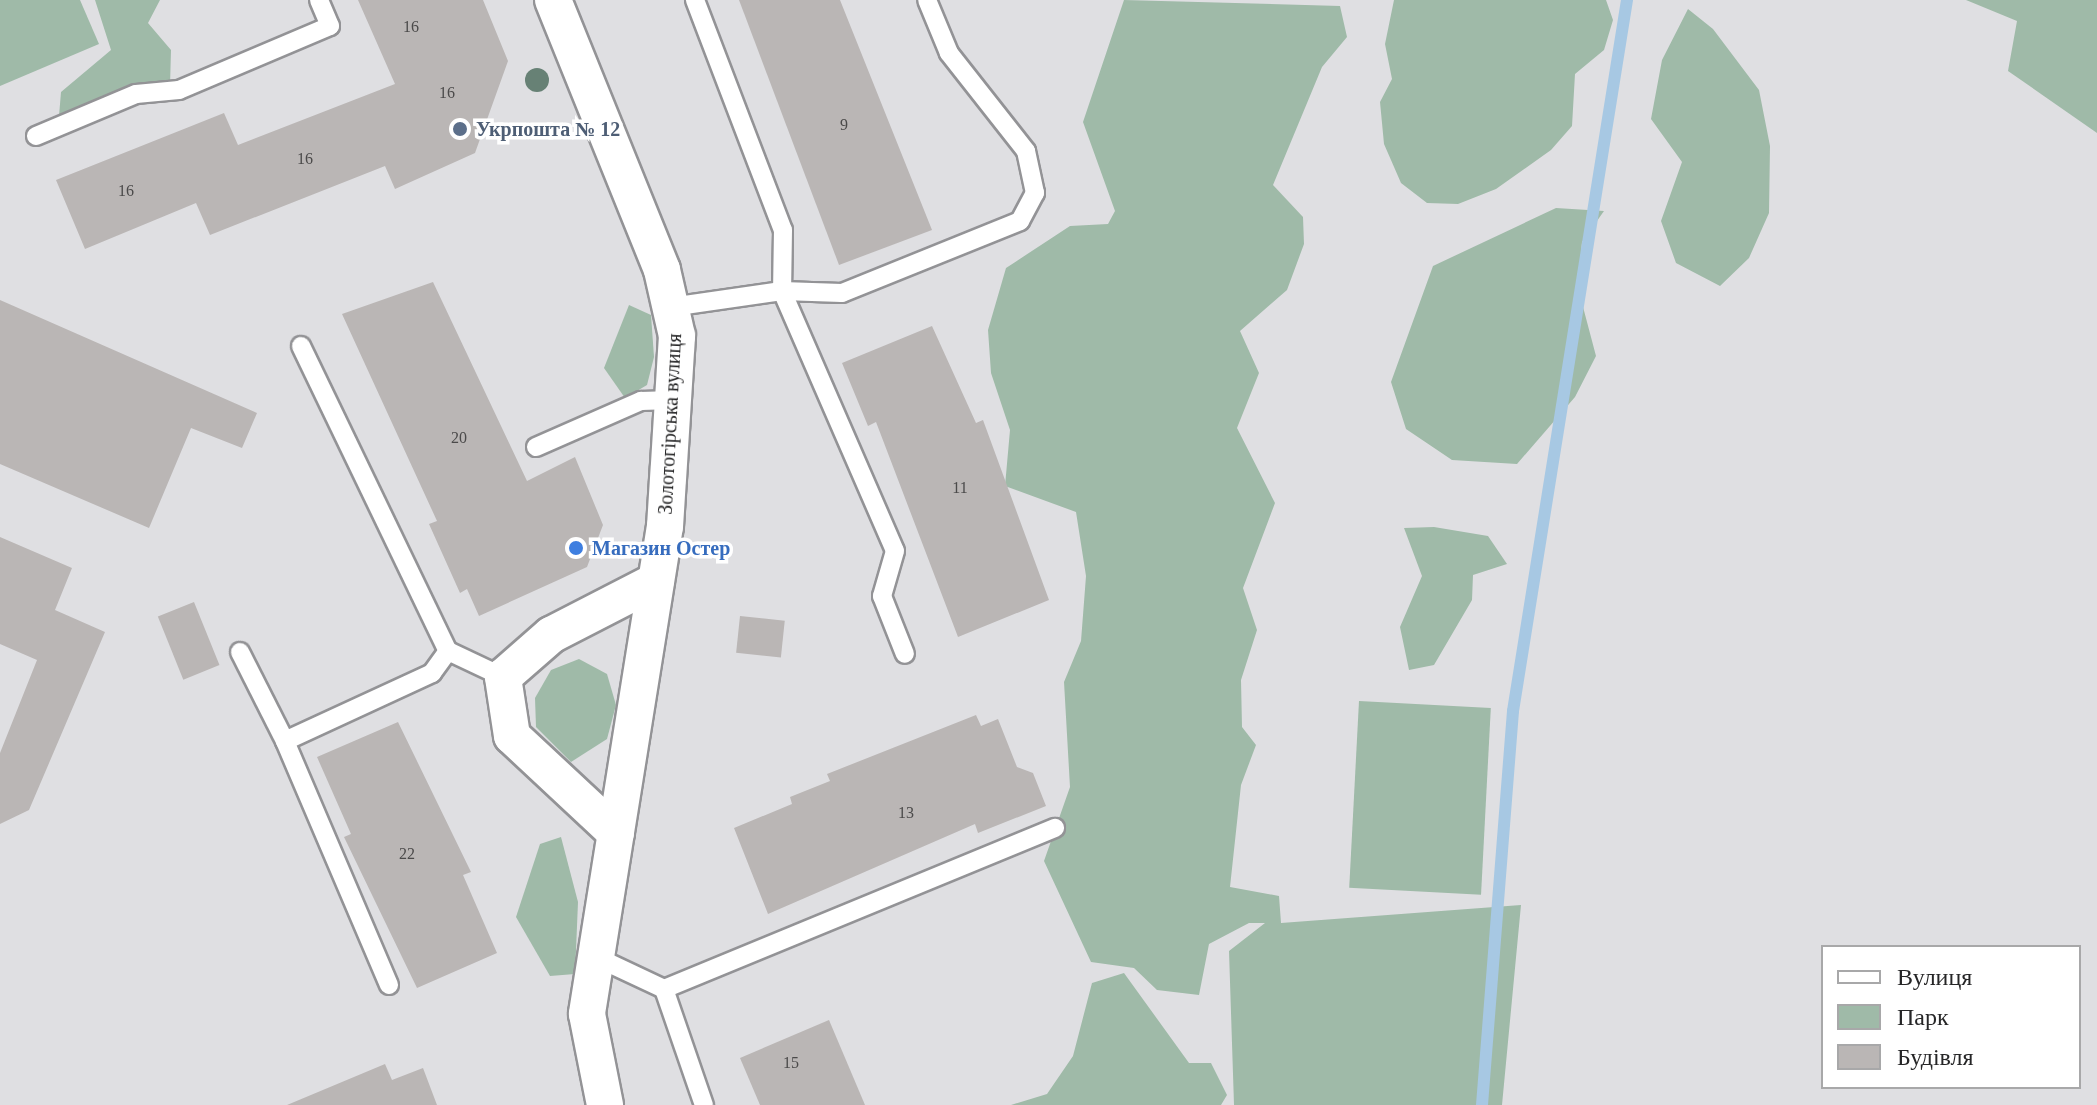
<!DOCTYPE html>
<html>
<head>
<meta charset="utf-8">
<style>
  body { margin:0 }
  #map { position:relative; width:2097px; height:1105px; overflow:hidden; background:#dfdfe2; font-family:Georgia,serif }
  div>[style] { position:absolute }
  .green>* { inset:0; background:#9fbaa8; transform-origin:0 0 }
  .stream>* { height:12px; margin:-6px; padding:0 6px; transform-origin:6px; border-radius:6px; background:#a7c8e3 }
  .building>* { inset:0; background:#bab6b5; transform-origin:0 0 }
  .roads { filter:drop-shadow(2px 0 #939396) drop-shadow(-2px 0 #939396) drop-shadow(0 2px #939396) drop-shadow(0 -2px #939396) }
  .lane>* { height:18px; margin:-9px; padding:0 9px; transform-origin:9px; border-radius:9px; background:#fff }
  .street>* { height:36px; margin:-18px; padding:0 18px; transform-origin:18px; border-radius:18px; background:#fff }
  .trees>* { width:24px; height:24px; margin:-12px; border-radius:50%; background:#678175 }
  .dots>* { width:22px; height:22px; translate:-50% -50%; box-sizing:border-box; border:4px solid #fff; border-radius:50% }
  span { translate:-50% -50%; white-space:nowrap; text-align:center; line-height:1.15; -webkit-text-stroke:7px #fff; paint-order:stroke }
  .number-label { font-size:16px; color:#4b4a4a }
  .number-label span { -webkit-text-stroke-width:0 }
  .service-label { font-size:20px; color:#4e5e75; font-weight:700 }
  .left { translate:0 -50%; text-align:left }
  .street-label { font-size:20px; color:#262627 }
  .shop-label { font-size:20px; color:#366cbe; font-weight:700 }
  .legend { position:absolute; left:1821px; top:945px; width:260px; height:144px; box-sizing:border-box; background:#fff; border:2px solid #a8a8a9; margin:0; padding:10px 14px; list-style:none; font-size:24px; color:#262627 }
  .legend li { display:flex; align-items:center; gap:16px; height:40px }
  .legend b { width:40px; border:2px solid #a8a8a9 }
</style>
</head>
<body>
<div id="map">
  <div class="green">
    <div style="clip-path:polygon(0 0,80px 0,99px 44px,0 86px)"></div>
    <div style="clip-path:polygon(95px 0,160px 0,148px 23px,171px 50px,170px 86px,119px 102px,93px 123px,58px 128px,61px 92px,111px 50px)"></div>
    <div style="clip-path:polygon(1124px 0,1340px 6px,1347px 37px,1322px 67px,1273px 185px,1303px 217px,1304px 244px,1287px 290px,1240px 331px,1259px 373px,1237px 428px,1275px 503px,1243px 588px,1257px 630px,1241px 680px,1242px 727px,1256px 745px,1241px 785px,1230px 887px,1279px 896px,1281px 923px,1521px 905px,1502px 1105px,1234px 1105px,1229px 951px,1265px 923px,1249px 923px,1209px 944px,1199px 995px,1157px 990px,1134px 968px,1091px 962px,1044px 861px,1070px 787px,1064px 682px,1081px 641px,1086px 576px,1076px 512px,1005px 486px,1010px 430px,991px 373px,988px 330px,1006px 268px,1070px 226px,1108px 224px,1115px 211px,1083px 122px)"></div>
    <div style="clip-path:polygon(1394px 0,1606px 0,1613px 20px,1604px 50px,1575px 74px,1572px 126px,1551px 150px,1496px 189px,1458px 204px,1427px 203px,1401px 183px,1384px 144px,1380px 102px,1392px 79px,1385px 44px)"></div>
    <div style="clip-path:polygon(1966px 0,2097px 0,2097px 133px,2008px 71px,2017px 21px)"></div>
    <div style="clip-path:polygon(1688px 9px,1713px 29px,1759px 90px,1770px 146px,1769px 213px,1749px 258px,1720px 286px,1676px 263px,1661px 221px,1682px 162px,1651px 119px,1662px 60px)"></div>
    <div style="clip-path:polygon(1556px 208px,1604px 211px,1582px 242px,1578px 288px,1596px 356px,1575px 397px,1517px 464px,1452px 460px,1406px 429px,1391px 382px,1433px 266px)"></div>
    <div style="clip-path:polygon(629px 305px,651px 315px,654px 357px,647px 385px,625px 398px,604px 368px)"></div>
    <div style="clip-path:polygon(1434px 527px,1488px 536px,1507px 564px,1473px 575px,1472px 600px,1434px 665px,1409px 670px,1400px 627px,1422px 576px,1404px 528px)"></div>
    <div style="clip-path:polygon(579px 659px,607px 674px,616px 705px,607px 739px,571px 762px,536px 727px,535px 698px,551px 670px)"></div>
    <div style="left:1359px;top:701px;width:132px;height:187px;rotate:3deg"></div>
    <div style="clip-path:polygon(561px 837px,578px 902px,575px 974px,550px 976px,516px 917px,540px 844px)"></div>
    <div style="clip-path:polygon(1124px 973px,1189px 1063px,1211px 1063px,1227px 1095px,1221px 1105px,1011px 1105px,1047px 1094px,1073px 1056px,1092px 983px)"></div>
  </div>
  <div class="stream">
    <div style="left:1482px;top:1105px;width:395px;rotate:-85.5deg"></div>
    <div style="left:1513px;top:711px;width:720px;rotate:-80.89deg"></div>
  </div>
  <div class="building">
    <div style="clip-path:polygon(358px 0,483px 0,508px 61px,475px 153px,395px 189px,385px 166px,210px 235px,196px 203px,85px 249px,56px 180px,224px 113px,238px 145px,395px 84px)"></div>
    <div style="clip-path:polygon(739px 0,840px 0,932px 230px,839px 265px)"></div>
    <div style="clip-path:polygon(433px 282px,527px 481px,575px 457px,603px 525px,587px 567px,479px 616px,467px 589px,460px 593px,429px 524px,437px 521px,342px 314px)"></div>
    <div style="clip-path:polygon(0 300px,257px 413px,242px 448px,191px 428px,149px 528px,0 464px)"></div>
    <div style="clip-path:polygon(932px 326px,976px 423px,983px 420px,1049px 600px,958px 637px,876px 422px,868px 426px,842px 363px)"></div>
    <div style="clip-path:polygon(0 537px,72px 568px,55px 610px,105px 632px,29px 810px,0 824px,0 753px,37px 660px,0 644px)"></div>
    <div style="left:194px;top:602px;width:68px;height:39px;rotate:68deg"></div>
    <div style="left:740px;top:616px;width:45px;height:37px;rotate:6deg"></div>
    <div style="clip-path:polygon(976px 715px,981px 726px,998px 719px,1017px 767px,1033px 773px,1046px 806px,978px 833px,975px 824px,768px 914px,734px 828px,792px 804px,790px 797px,830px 781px,827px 774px)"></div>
    <div style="clip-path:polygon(398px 722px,471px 872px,463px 875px,497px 953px,417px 988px,344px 837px,351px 834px,317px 757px)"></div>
    <div style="clip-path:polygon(829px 1020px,865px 1105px,760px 1105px,740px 1058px)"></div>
    <div style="clip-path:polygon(385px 1064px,392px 1080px,423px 1068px,437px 1105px,287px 1105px)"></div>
  </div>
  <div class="roads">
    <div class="lane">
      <div style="left:695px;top:0;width:246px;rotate:69.1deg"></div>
      <div style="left:783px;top:230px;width:61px;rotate:90.9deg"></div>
      <div style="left:782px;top:291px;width:283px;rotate:66.5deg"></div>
      <div style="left:895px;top:551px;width:47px;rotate:106.1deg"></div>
      <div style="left:882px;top:596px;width:62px;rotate:68.4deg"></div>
      <div style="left:36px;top:136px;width:108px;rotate:-22.8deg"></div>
      <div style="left:136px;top:94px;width:43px;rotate:-5.3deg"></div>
      <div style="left:179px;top:90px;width:164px;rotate:-23deg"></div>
      <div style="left:330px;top:26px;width:28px;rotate:-113deg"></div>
      <div style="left:671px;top:307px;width:112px;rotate:-8.2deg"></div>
      <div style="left:782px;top:291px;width:60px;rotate:1.9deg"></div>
      <div style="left:842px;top:293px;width:192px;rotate:-22deg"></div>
      <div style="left:1020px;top:221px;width:32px;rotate:-62deg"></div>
      <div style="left:1035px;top:193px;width:43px;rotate:-102.1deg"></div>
      <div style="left:1026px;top:151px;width:125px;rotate:-128.2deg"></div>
      <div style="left:949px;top:53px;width:57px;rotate:-112.5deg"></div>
      <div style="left:301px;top:346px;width:339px;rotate:64.3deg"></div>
      <div style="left:448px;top:651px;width:61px;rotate:25.3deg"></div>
      <div style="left:536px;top:447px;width:115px;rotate:-23.7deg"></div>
      <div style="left:641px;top:401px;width:32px;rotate:-2deg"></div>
      <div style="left:240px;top:652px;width:100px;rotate:63.2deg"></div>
      <div style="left:596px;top:957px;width:75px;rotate:25.2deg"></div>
      <div style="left:664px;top:989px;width:423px;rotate:-22.4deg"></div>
      <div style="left:389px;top:985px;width:265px;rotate:-113.1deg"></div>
      <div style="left:285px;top:741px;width:162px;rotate:-24.8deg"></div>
      <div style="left:432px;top:673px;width:27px;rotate:-54deg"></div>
      <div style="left:664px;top:989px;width:123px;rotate:71deg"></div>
    </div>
    <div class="street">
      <div style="left:553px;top:0;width:291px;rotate:68deg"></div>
      <div style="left:662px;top:270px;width:68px;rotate:77.2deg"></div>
      <div style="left:677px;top:336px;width:190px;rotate:93.6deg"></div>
      <div style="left:665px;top:526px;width:494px;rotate:99.1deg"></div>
      <div style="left:587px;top:1014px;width:93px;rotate:78.8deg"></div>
      <div style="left:616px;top:833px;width:142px;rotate:-137deg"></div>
      <div style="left:512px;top:736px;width:60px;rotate:-98.7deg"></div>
      <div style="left:503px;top:677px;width:64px;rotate:-41.2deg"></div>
      <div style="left:551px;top:635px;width:118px;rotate:-27.2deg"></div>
    </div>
  </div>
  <div class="trees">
    <div style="left:537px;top:80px"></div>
  </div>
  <div class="dots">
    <div style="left:460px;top:129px;background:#5c6f8a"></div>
    <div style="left:576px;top:548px;background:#3f7fe0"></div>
  </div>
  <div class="number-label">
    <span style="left:411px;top:27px">16</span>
    <span style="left:447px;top:93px">16</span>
    <span style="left:844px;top:125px">9</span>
    <span style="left:305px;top:159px">16</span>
    <span style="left:126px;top:191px">16</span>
    <span style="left:459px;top:438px">20</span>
    <span style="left:960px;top:488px">11</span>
    <span style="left:906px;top:813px">13</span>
    <span style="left:407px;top:854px">22</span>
    <span style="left:791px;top:1063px">15</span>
  </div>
  <div class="service-label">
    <span class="left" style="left:476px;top:129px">Укрпошта № 12</span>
  </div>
  <div class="street-label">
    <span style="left:670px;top:424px;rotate:-87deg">Золотогірська вулиця</span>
  </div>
  <div class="shop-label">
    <span class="left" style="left:592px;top:548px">Магазин Остер</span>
  </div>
  <ul class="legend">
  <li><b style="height:10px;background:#fff"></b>Вулиця</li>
  <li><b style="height:22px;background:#9fbaa8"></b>Парк</li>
  <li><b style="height:22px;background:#bab6b5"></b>Будівля</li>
  </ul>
</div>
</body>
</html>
